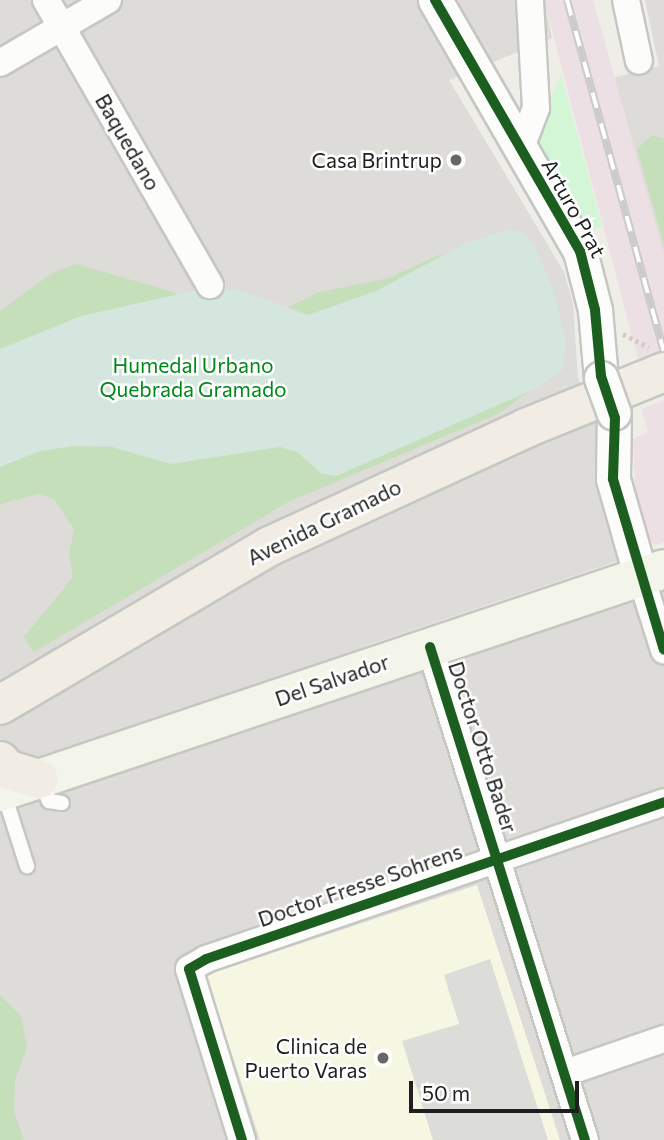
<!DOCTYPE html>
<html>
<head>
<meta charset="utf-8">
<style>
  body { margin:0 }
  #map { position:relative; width:664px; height:1140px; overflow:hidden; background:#eeede7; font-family:Commissioner,sans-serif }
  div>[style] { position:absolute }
  .residential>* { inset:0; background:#dddcd9 }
  .industrial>* { inset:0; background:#ece0e5 }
  .education>* { inset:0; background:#f6f7e2 }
  .forest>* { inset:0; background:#c4dfb9 }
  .wetland>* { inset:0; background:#d4e6dd }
  .park>* { inset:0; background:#d3f7d6 }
  .parking>* { inset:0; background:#dcdcd9 }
  .path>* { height:4.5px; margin-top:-2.25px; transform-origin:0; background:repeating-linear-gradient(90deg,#d7cac6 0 3.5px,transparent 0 7px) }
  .roads { filter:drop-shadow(2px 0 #c6c6c3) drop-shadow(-2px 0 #c6c6c3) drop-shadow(0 2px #c6c6c3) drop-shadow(0 -2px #c6c6c3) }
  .service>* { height:14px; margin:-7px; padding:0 7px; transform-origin:7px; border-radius:7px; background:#fcfcfb }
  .minor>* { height:26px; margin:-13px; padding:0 13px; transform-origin:13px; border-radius:13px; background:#fcfcfb }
  .tertiary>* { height:33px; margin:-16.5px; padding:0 16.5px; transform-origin:16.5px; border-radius:16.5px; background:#fcfcfb }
  .secondary>* { height:38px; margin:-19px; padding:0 19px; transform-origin:19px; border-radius:19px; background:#f3f4ea }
  .primary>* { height:38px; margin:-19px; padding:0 19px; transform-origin:19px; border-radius:19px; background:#f1ede4 }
  .rail>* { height:8px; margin-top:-4px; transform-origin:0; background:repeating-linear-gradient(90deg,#fff 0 16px,#cbcbca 0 32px); box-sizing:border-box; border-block:2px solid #cbcbca }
  .bridges { filter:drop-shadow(2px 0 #c6c6c3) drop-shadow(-2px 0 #c6c6c3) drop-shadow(0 2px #c6c6c3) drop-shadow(0 -2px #c6c6c3) }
  .tertiary-bridge>* { height:33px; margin:-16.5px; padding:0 16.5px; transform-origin:16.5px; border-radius:16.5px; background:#fcfcfb }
  .cycleway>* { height:10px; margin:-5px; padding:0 5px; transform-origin:5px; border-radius:5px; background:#1b5e20 }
  .dots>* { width:19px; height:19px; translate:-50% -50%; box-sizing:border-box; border:4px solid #fff; border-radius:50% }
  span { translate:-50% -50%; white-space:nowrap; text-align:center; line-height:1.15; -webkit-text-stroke:5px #fff; paint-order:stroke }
  .street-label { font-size:21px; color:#1f1f1f }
  .poi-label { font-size:21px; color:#1f1f1f }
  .right { translate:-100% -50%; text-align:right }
  .park-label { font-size:21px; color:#008919 }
  .scale { position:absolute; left:409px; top:1081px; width:170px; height:32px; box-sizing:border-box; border:4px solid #1f1f1f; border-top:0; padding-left:9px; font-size:21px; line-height:24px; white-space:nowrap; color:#1f1f1f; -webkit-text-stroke:5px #fff; paint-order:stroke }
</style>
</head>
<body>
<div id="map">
  <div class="residential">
    <div style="clip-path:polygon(0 0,544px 0,552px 38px,449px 80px,564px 272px,573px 303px,578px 378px,596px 422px,596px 487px,618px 561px,368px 645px,0 787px)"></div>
    <div style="clip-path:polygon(645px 0,664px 0,664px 254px,613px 78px,659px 66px)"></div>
    <div style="clip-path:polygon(664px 584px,664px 1140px,0 1140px,0 813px)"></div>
  </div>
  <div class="industrial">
    <div style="clip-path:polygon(544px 0,593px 0,664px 254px,664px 349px,638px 359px)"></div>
    <div style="clip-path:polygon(664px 400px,664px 542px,657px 545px,651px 542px,635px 487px,633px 439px,648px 432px,642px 409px)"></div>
  </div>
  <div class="education">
    <div style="clip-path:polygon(477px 885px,560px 1140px,260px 1140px,206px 975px)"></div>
  </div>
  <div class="forest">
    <div style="clip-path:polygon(652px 135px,664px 139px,664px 245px,637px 149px)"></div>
    <div style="clip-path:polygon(472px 251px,535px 377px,527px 393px,498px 414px,290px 501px,34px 652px,24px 637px,73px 577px,69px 555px,74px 529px,54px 499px,39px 494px,0 504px,0 311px,52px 273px,76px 264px,170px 291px,194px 303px,285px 309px,320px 292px,389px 278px,439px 255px)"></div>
    <div style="clip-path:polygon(0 995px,21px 1016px,27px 1047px,15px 1081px,14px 1111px,24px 1140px,0 1140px)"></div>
  </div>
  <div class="wetland">
    <div style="clip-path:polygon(510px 229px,524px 232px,535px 246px,553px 289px,566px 341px,562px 371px,537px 388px,336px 476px,322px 474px,297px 452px,280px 447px,171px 464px,112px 447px,75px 446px,40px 451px,0 467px,0 349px,81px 316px,210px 287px,240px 290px,308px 315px,376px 291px,466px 243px)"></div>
  </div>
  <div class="park">
    <div style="clip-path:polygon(561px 74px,602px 226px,583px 234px,530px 146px)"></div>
  </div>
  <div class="parking">
    <div style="clip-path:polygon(490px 959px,548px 1140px,433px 1140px,402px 1041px,459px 1024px,444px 975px)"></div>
  </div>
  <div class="path">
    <div style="left:623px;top:334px;width:29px;rotate:27deg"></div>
  </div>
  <div class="roads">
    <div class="service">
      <div style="left:40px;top:780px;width:23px;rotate:67deg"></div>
      <div style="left:49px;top:801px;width:13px;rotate:9deg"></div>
      <div style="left:4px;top:794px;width:76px;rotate:72.3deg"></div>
    </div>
    <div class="minor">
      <div style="left:46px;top:0;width:329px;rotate:60.1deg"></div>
      <div style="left:626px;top:0;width:62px;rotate:78deg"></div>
      <div style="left:0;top:63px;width:125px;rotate:-30.3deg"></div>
      <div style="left:520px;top:150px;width:45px;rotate:-69.1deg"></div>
      <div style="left:536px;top:108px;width:108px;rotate:-93.2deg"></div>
      <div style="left:641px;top:577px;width:77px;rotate:72.5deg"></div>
      <div style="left:430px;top:647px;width:517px;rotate:72.55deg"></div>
      <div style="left:565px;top:1073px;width:105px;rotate:-19deg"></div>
      <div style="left:242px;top:1140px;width:179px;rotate:-107.2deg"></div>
      <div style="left:189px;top:969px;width:20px;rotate:-30deg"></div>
      <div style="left:206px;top:959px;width:484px;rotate:-18.9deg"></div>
    </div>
    <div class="tertiary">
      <div style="left:435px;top:0;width:290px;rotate:60deg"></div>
      <div style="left:580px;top:251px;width:61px;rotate:75.7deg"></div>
      <div style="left:595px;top:310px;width:68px;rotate:85deg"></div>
      <div style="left:614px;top:413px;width:66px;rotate:90.9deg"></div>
      <div style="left:613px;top:479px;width:102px;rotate:74.1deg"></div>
    </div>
    <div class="secondary">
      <div style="left:0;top:792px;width:700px;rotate:-18.56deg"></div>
    </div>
    <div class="primary">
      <div style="left:0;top:705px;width:313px;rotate:-30.5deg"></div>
      <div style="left:270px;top:546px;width:282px;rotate:-24.7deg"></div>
      <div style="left:526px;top:428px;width:149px;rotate:-22.1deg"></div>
      <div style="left:0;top:761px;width:10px;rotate:53deg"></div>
      <div style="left:6px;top:769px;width:34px;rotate:17deg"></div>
    </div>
  </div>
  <div class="rail">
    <div style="left:567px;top:0;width:364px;rotate:74.6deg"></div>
  </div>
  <div class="bridges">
    <div class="tertiary-bridge">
      <div style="left:601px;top:378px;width:37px;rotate:70deg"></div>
    </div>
  </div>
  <div class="cycleway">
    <div style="left:435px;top:0;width:290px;rotate:60deg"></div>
    <div style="left:580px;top:251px;width:61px;rotate:75.7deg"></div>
    <div style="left:595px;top:310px;width:66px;rotate:84.8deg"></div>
    <div style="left:601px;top:376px;width:44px;rotate:71.6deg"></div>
    <div style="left:615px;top:418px;width:61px;rotate:91.9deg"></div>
    <div style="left:613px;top:479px;width:178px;rotate:73.4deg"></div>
    <div style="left:430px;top:647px;width:517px;rotate:72.55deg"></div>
    <div style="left:242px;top:1140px;width:179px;rotate:-107.2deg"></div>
    <div style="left:189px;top:969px;width:20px;rotate:-30deg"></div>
    <div style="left:206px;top:959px;width:484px;rotate:-18.9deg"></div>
  </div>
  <div class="dots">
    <div style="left:456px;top:160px;background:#676765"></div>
    <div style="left:383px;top:1058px;background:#676765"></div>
  </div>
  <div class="street-label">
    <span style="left:128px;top:142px;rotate:60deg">Baquedano</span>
    <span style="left:574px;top:208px;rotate:61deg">Arturo Prat</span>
    <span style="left:324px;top:522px;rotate:-26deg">Avenida Gramado</span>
    <span style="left:332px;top:680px;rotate:-19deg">Del Salvador</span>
    <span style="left:483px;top:747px;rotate:72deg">Doctor Otto Bader</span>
    <span style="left:360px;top:885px;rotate:-19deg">Doctor Fresse Sohrens</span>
  </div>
  <div class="poi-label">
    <span class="right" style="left:442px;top:160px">Casa Brintrup</span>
    <span class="right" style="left:367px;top:1058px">Clinica de<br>Puerto Varas</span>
  </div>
  <div class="park-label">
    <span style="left:193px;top:377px">Humedal Urbano<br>Quebrada Gramado</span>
  </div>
  <div class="scale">50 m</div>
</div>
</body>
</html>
